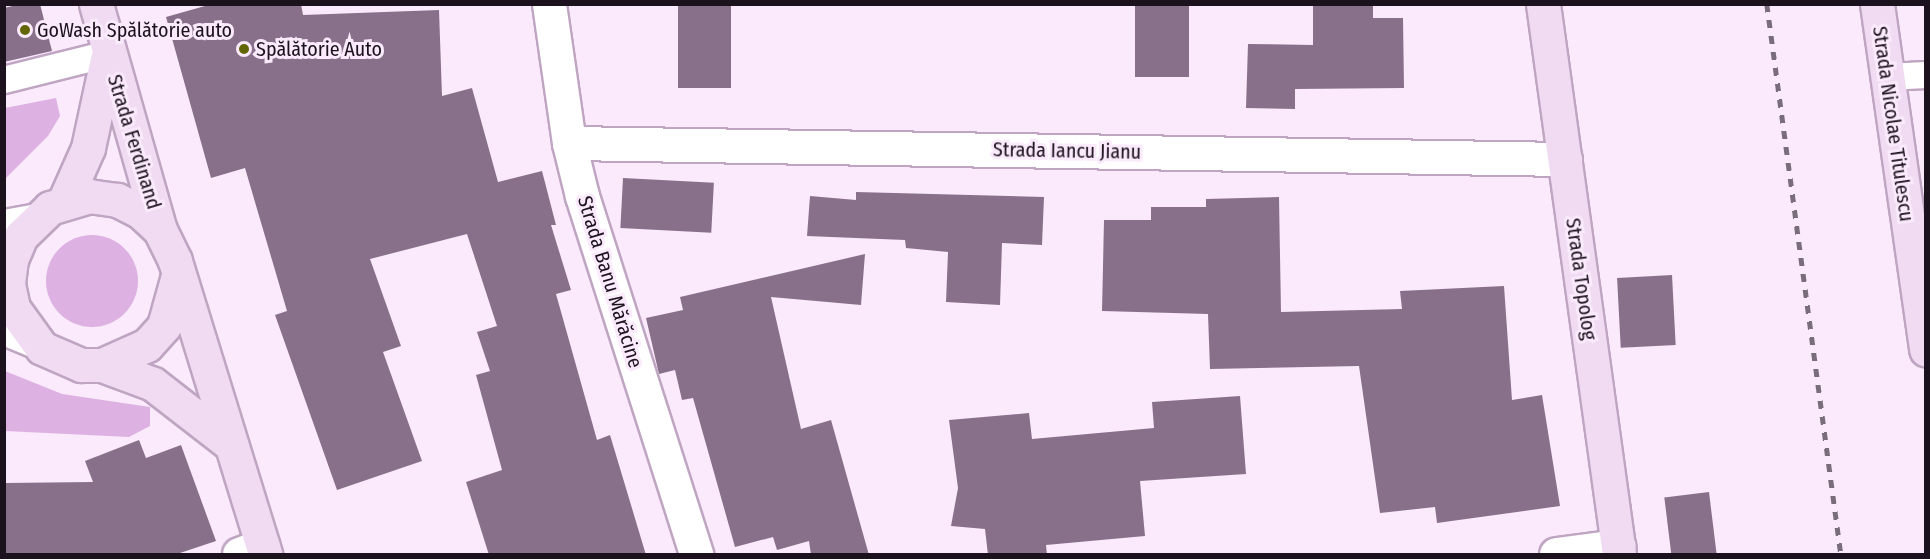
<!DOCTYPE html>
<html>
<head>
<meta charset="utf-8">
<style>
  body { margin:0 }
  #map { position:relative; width:1930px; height:559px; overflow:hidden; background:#faeafc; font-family:"Fira Sans Condensed",sans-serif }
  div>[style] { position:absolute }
  .green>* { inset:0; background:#ddb1e2 }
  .round { border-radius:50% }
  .building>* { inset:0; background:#88708b; transform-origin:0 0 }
  .roads { filter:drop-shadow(2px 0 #bfa5c2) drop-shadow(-2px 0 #bfa5c2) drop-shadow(0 2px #bfa5c2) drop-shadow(0 -2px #bfa5c2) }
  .lane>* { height:26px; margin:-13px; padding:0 13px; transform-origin:13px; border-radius:13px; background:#fff }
  .street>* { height:33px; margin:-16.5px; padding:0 16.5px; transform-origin:16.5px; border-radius:16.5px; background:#fff }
  .secondary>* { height:33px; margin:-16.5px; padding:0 16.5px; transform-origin:16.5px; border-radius:16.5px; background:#f0dbf3 }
  .rail>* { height:4.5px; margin-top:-2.25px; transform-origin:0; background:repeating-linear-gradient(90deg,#796d7b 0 8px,transparent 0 16px) }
  .dots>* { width:16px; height:16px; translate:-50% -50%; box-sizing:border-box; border:3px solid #faeafc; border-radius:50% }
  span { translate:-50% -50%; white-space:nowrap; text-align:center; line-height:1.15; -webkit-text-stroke:6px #faeafc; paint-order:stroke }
  .poi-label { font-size:20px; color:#1c121d }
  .left { translate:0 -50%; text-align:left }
  .street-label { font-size:20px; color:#1c121d }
  .frame { position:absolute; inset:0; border:6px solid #1c121d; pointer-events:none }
</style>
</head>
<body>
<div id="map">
  <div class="green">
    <div style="clip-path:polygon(56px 98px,60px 116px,48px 136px,5px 179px,5px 108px)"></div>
    <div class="round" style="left:46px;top:235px;width:92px;height:92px"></div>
    <div style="clip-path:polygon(5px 371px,62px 394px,150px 407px,150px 426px,129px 437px,5px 431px)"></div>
  </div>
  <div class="building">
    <div style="clip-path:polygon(21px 4px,40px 4px,52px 51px,4px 62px,4px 8px)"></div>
    <div style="clip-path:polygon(212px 4px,301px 4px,303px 15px,439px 10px,442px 96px,472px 88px,498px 182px,542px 171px,556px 225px,551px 225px,571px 290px,556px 294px,597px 440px,610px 435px,646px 555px,489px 555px,466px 482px,502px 470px,476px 375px,490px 371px,477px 332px,497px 326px,467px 234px,370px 259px,401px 346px,383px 352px,422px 461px,337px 490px,275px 315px,287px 311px,245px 168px,211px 178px,166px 17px)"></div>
    <div style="left:678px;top:4px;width:53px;height:84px"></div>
    <div style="clip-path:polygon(1313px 4px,1373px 4px,1373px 18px,1403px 18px,1404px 88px,1295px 89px,1295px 109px,1246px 108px,1248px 44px,1313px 45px)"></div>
    <div style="left:1135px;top:5px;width:54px;height:72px"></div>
    <div style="left:623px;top:178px;width:91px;height:50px;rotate:3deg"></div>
    <div style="clip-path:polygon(856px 192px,1044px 197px,1042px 245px,1002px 243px,1000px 305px,946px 302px,948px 252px,906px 248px,905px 240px,807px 236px,810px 196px,856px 200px)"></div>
    <div style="clip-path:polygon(1279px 197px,1281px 312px,1402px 309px,1400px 291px,1504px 286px,1512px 400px,1542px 395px,1560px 506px,1437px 523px,1435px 507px,1380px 513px,1359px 366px,1210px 369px,1208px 314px,1102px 311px,1104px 220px,1151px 220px,1151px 207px,1206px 207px,1206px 199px)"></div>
    <div style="clip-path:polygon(865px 254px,861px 305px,771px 297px,801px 429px,831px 420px,869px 555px,811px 555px,809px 541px,777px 550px,773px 537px,735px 547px,693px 398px,682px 400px,675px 370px,659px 374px,646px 318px,683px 310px,680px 297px)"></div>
    <div style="left:1672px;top:275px;width:70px;height:55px;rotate:87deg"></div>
    <div style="clip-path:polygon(1240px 396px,1246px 474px,1140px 481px,1145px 536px,1046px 545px,1047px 555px,988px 555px,985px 529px,951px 526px,958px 488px,949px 420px,1029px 413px,1032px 439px,1154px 428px,1152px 402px)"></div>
    <div style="clip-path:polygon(139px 440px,146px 458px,181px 445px,216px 541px,174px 555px,4px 555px,4px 483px,93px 482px,85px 461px)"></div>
    <div style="left:1709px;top:492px;width:64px;height:45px;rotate:83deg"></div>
  </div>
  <div class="roads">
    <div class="lane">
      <div style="left:1887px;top:77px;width:39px;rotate:-3deg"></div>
      <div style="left:4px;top:80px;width:107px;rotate:-14deg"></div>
      <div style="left:4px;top:223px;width:35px;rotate:-10deg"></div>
      <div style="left:4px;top:332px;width:41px;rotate:22.8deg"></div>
    </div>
    <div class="street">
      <div style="left:549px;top:4px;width:140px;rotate:81.8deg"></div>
      <div style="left:569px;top:143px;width:55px;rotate:76.2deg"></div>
      <div style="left:582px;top:196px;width:376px;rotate:72.3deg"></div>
      <div style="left:569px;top:143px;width:996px;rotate:0.92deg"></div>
      <div style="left:239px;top:554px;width:25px;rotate:-21deg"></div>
      <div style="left:1556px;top:554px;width:63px;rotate:-7.4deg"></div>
    </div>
    <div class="secondary">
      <div style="left:96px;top:4px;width:235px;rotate:74.2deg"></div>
      <div style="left:160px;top:230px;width:34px;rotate:64deg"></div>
      <div style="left:175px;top:261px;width:307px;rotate:72.9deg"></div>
      <div style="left:1543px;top:4px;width:555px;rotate:82.13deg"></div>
      <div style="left:1877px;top:4px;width:349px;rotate:81.9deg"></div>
      <div style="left:64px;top:202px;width:59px;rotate:-66deg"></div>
      <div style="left:88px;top:148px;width:91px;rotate:-77.9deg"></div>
      <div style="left:160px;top:230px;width:26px;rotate:-137deg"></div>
      <div style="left:141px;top:212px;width:27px;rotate:-153deg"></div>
      <div style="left:117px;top:200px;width:27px;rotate:-172deg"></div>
      <div style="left:90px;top:196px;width:42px;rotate:163.3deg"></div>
      <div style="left:50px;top:208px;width:40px;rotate:136deg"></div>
      <div style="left:21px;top:236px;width:25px;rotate:113deg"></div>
      <div style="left:11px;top:259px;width:25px;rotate:97deg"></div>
      <div style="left:8px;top:284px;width:25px;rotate:78deg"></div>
      <div style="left:13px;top:308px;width:49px;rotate:54.1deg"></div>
      <div style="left:42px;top:348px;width:43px;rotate:23.6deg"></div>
      <div style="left:81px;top:365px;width:21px"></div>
      <div style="left:102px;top:365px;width:49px;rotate:-24deg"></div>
      <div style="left:147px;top:345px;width:25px;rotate:-48deg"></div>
      <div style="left:164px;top:326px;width:49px;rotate:-74.5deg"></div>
      <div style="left:102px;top:365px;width:54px;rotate:20.4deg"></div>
      <div style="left:153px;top:384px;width:96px;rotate:37.8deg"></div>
    </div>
  </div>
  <div class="rail">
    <div style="left:1767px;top:4px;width:555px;rotate:82.34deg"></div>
  </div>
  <div class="dots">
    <div style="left:25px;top:30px;background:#626604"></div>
    <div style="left:244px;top:49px;background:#626604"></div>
  </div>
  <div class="poi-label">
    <span class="left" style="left:37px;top:30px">GoWash Spălătorie auto</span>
    <span class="left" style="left:256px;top:49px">Spălătorie Auto</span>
  </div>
  <div class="street-label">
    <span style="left:1893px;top:124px;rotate:82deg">Strada Nicolae Titulescu</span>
    <span style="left:134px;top:142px;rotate:73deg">Strada Ferdinand</span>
    <span style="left:1067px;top:151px;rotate:1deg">Strada Iancu Jianu</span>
    <span style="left:1581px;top:279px;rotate:82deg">Strada Topolog</span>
    <span style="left:610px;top:282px;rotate:73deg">Strada Banu Mărăcine</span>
  </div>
  <div class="frame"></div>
</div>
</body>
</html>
